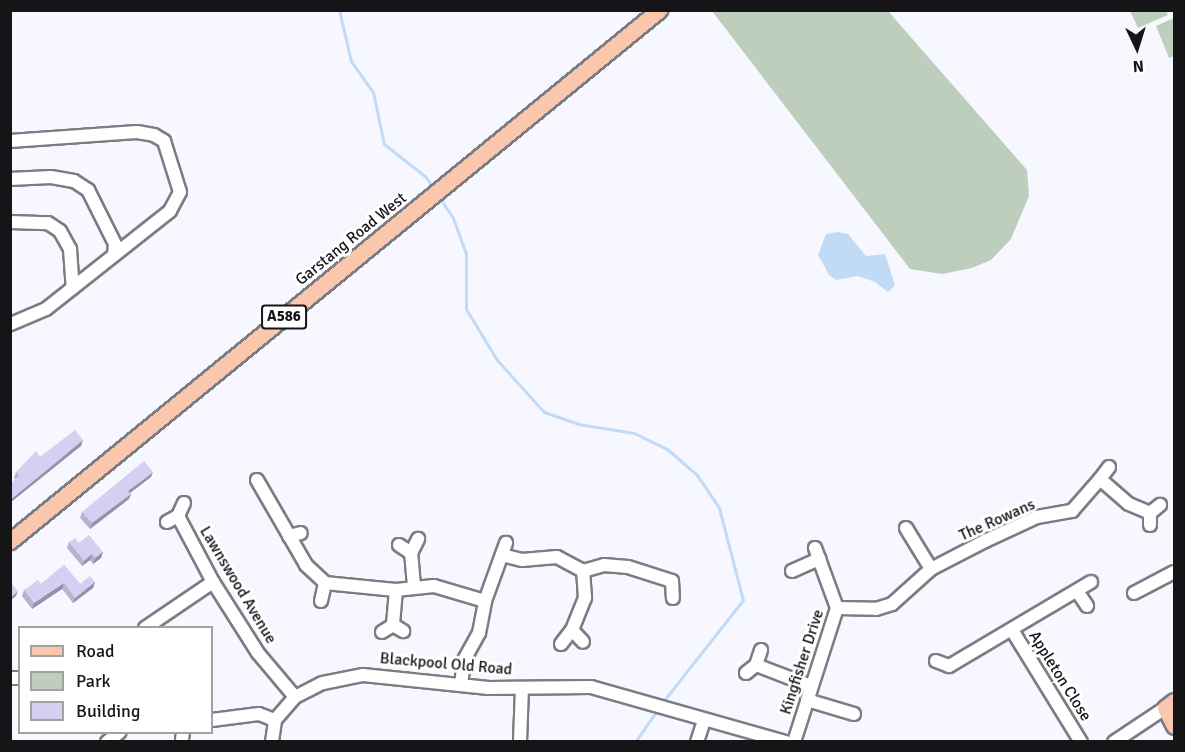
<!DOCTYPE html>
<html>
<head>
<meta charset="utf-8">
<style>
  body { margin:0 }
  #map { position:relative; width:1185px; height:752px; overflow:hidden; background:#f7f7ff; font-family:Signika,sans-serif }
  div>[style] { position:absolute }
  .green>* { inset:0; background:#bdcfbc }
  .water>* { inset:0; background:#c1dbf7 }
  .stream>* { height:3px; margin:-1.5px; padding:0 1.5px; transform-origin:1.5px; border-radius:1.5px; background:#c1dbf7 }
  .roads { filter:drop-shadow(2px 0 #7c7c84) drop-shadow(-2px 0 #7c7c84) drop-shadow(0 2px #7c7c84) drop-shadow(0 -2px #7c7c84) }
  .minor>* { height:12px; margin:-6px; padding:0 6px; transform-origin:6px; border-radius:6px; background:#fff }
  .major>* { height:15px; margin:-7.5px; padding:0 7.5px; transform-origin:7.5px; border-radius:7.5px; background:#fac7ad }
  .wall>* { inset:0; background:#b5b3d0 }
  .shaded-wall>* { inset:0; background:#9492a9 }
  .building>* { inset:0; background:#d3d0f2 }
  span { translate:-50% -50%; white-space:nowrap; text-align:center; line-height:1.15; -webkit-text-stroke:6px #fff; paint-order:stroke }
  .shield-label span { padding:2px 4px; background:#fff; border:2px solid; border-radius:4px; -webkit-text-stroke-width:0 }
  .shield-label { font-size:15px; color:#151518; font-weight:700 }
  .street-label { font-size:16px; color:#151518 }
  .frame { position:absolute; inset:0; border:12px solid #151518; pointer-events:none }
  .legend { position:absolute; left:18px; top:626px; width:195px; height:108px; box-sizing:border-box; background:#fff; border:2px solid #a1a1a3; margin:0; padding:8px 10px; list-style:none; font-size:18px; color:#151518 }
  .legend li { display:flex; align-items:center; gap:12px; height:30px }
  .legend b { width:30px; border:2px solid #a1a1a3 }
  .north { position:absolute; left:1107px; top:18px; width:60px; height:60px; -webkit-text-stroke:4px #fff; paint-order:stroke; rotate:176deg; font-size:16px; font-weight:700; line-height:24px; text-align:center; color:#151518 }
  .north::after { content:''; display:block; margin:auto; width:21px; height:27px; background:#151518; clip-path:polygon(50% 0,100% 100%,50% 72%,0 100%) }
</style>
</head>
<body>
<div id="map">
  <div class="green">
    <div style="clip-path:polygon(712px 11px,888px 11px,1027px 170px,1029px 196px,1011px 239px,991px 260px,972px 268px,942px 274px,910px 269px)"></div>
    <div style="clip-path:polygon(1130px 11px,1166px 11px,1168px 15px,1138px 28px)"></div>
    <div style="clip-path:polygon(1174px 18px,1174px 56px,1169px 58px,1156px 26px)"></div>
  </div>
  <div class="water">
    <div style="clip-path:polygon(838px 232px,848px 234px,866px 256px,885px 254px,895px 285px,888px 292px,875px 282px,858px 276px,836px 280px,829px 275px,818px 255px,826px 234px)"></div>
  </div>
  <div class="stream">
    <div style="left:339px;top:10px;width:52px;rotate:76.8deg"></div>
    <div style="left:351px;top:61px;width:38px;rotate:55deg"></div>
    <div style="left:373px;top:92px;width:53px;rotate:78.1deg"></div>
    <div style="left:384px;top:144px;width:53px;rotate:38.2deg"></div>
    <div style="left:426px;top:177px;width:14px;rotate:56deg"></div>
    <div style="left:439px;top:197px;width:25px;rotate:56deg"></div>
    <div style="left:453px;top:218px;width:37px;rotate:70deg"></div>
    <div style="left:466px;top:253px;width:56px;rotate:90deg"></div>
    <div style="left:466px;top:309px;width:60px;rotate:58.7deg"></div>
    <div style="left:497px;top:360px;width:70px;rotate:47.9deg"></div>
    <div style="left:544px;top:412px;width:36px;rotate:19deg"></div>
    <div style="left:578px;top:424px;width:57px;rotate:9.1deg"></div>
    <div style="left:634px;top:433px;width:37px;rotate:26deg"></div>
    <div style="left:667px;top:449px;width:40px;rotate:41deg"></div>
    <div style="left:697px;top:475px;width:40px;rotate:56deg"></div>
    <div style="left:719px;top:508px;width:95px;rotate:75.4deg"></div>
    <div style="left:743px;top:600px;width:131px;rotate:128.2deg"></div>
    <div style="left:635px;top:742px;width:40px;rotate:-55.1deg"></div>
  </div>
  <div class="roads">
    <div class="minor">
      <div style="left:10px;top:141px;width:127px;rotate:-4.1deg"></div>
      <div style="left:137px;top:132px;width:17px;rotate:10deg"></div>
      <div style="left:154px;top:135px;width:12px;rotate:31deg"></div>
      <div style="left:164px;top:141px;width:53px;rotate:72.6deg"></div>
      <div style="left:180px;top:192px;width:21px;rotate:118deg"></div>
      <div style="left:170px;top:211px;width:158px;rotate:141.7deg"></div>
      <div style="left:46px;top:309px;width:39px;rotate:157deg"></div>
      <div style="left:10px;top:179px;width:41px;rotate:-2.8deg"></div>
      <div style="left:51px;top:177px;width:23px;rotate:10deg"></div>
      <div style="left:74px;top:181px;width:17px;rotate:33deg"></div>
      <div style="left:88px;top:190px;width:60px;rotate:63.4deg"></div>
      <div style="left:115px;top:244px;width:11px;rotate:95deg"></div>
      <div style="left:10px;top:222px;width:38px;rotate:2deg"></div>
      <div style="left:48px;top:223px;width:14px;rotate:34deg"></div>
      <div style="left:60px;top:231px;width:21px;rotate:61deg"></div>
      <div style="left:70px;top:249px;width:39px;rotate:86deg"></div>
      <div style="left:1100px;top:479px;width:15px;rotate:-53deg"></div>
      <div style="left:257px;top:480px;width:98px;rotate:60deg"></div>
      <div style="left:306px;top:565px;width:26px;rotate:43deg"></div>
      <div style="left:325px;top:583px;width:71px;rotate:5.6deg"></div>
      <div style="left:396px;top:590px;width:38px;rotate:-6deg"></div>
      <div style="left:434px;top:586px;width:53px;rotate:16.4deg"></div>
      <div style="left:184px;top:503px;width:14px;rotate:115deg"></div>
      <div style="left:178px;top:516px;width:75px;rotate:62.1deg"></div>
      <div style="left:213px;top:582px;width:84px;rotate:57.6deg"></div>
      <div style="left:258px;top:653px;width:57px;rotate:49.9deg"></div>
      <div style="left:1150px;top:513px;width:13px;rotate:-39deg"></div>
      <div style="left:167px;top:522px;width:13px;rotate:-29deg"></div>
      <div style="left:906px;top:528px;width:48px;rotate:58.6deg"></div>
      <div style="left:289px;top:536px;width:12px;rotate:-14deg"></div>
      <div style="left:399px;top:545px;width:14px;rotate:34deg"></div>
      <div style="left:502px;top:555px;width:21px;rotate:14deg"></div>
      <div style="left:522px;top:560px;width:35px;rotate:-5deg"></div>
      <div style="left:557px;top:557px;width:30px;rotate:28deg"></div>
      <div style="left:583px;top:571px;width:22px;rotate:-16deg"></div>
      <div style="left:604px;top:565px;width:24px;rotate:5deg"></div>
      <div style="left:628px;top:567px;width:46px;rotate:17.7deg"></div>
      <div style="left:672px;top:581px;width:17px;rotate:87deg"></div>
      <div style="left:792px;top:571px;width:30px;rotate:-24deg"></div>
      <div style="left:414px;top:586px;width:33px;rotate:-95deg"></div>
      <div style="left:411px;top:553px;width:16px;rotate:-63deg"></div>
      <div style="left:396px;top:590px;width:35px;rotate:95deg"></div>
      <div style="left:393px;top:625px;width:12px;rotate:31deg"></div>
      <div style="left:1077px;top:591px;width:18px;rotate:56deg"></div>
      <div style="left:1134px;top:593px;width:45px;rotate:-27.7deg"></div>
      <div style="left:321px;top:601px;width:18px;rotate:-77deg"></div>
      <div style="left:837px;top:608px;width:39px;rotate:1deg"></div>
      <div style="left:876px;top:609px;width:17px;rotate:-17deg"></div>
      <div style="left:892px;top:604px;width:52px;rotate:-41.9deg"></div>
      <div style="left:931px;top:569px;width:61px;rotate:-27.4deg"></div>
      <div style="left:985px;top:541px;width:57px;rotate:-24.8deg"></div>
      <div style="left:1037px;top:517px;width:36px;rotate:-10deg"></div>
      <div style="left:1072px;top:511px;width:43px;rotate:-48.8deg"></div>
      <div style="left:1100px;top:479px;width:38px;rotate:41deg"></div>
      <div style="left:1129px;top:504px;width:23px;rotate:23deg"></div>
      <div style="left:1150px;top:513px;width:12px;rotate:90deg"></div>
      <div style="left:145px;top:628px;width:82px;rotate:-34.1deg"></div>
      <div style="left:572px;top:630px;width:16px;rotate:47deg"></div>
      <div style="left:1012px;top:630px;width:132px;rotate:58.4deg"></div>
      <div style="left:382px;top:632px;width:13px;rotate:-32deg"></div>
      <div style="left:561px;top:644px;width:18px;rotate:-52deg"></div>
      <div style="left:572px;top:630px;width:35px;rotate:-68deg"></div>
      <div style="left:585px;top:598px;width:27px;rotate:-94deg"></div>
      <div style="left:761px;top:650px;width:16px;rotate:108deg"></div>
      <div style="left:756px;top:665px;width:59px;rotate:20.9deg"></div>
      <div style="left:936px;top:661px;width:14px;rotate:21deg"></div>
      <div style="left:949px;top:666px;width:165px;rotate:-30.6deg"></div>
      <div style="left:746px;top:673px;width:13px;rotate:-39deg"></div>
      <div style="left:10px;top:678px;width:10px"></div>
      <div style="left:461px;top:685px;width:25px;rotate:-83deg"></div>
      <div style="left:464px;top:660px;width:31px;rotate:-61deg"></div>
      <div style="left:479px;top:633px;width:33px;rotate:-79deg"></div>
      <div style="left:485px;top:601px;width:62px;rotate:-70.1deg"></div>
      <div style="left:807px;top:700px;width:49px;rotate:16.6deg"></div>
      <div style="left:212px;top:720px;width:47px;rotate:-7.3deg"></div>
      <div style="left:259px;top:714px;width:17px;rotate:21deg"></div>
      <div style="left:182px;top:739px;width:7px;rotate:-82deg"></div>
      <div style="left:107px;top:742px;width:16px;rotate:-38deg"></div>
      <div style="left:272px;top:742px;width:22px;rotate:-82deg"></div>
      <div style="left:275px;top:720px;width:30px;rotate:-49deg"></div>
      <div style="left:295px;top:697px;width:31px;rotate:-27deg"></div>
      <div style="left:323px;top:683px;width:41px;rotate:-11.3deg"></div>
      <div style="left:363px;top:675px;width:126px;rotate:5.9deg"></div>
      <div style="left:488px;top:688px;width:103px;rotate:-0.6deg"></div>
      <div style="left:591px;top:687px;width:203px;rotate:15.8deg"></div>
      <div style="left:520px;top:742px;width:54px;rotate:-87.9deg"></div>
      <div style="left:697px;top:742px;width:22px;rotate:-72deg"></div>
      <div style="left:794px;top:742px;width:141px;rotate:-72.2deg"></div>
      <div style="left:837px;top:608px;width:64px;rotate:-110.1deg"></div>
      <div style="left:1114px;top:742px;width:61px;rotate:-33.7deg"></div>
    </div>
    <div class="major">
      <div style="left:10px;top:541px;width:839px;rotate:-39.29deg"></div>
      <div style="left:1174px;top:701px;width:11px;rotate:142deg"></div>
      <div style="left:1165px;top:708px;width:20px;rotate:63deg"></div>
    </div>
  </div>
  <div class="wall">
    <div style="clip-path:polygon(83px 440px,81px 446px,15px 479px,14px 478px,16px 472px,40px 457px)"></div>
    <div style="clip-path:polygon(151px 477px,130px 493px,131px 494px,129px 499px,90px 529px,80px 518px,82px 512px)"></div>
    <div style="clip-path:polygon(69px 542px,79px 543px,103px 552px,101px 558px,93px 564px,90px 560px,82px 566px,67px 548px)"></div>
    <div style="clip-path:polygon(64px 565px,80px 584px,95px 582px,93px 588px,73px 603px,62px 589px,32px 609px,22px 596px,24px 590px,41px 584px)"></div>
  </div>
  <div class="shaded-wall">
    <div style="clip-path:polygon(83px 440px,81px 446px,10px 503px,10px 500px)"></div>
    <div style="clip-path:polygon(153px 472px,151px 477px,126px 496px,128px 491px)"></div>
    <div style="clip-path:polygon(131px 494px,129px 499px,90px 529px,92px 523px)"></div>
    <div style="clip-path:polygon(103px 552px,101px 558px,93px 564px,95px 558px)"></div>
    <div style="clip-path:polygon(92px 554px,90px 560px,82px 566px,84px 561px)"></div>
    <div style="clip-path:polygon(95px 582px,93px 588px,73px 603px,75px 598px)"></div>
    <div style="clip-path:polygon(64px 583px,62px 589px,32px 609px,34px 603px)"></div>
    <div style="clip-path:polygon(18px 591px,16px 596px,10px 601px,10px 598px)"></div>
  </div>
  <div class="building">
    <div style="clip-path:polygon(75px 430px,83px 440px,10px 500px,10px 484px,19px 476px,16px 472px,36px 451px,40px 457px)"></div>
    <div style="clip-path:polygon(144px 461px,153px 472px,128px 491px,131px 494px,92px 523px,82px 512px)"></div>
    <div style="clip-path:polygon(89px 535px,103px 552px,95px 558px,92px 554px,84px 561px,69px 542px,75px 538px,79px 543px)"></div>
    <div style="clip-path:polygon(64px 565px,80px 584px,90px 576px,95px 582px,75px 598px,64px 583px,34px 603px,24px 590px,38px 580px,41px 584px)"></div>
    <div style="clip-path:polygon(11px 583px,18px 591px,10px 598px,10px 584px)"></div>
  </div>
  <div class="shield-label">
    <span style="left:284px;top:317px">A586</span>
  </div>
  <div class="street-label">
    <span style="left:351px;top:239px;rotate:-39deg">Garstang Road West</span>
    <span style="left:997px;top:520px;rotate:-24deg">The Rowans</span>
    <span style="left:238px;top:585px;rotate:59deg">Lawnswood Avenue</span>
    <span style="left:802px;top:662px;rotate:-72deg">Kingfisher Drive</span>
    <span style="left:446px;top:664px;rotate:5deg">Blackpool Old Road</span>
    <span style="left:1060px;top:676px;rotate:58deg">Appleton Close</span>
  </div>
  <div class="frame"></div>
  <ul class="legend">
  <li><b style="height:8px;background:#fac7ad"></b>Road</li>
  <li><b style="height:16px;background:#bdcfbc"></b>Park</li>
  <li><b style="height:16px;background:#d3d0f2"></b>Building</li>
  </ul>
  <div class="north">N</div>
</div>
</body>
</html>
